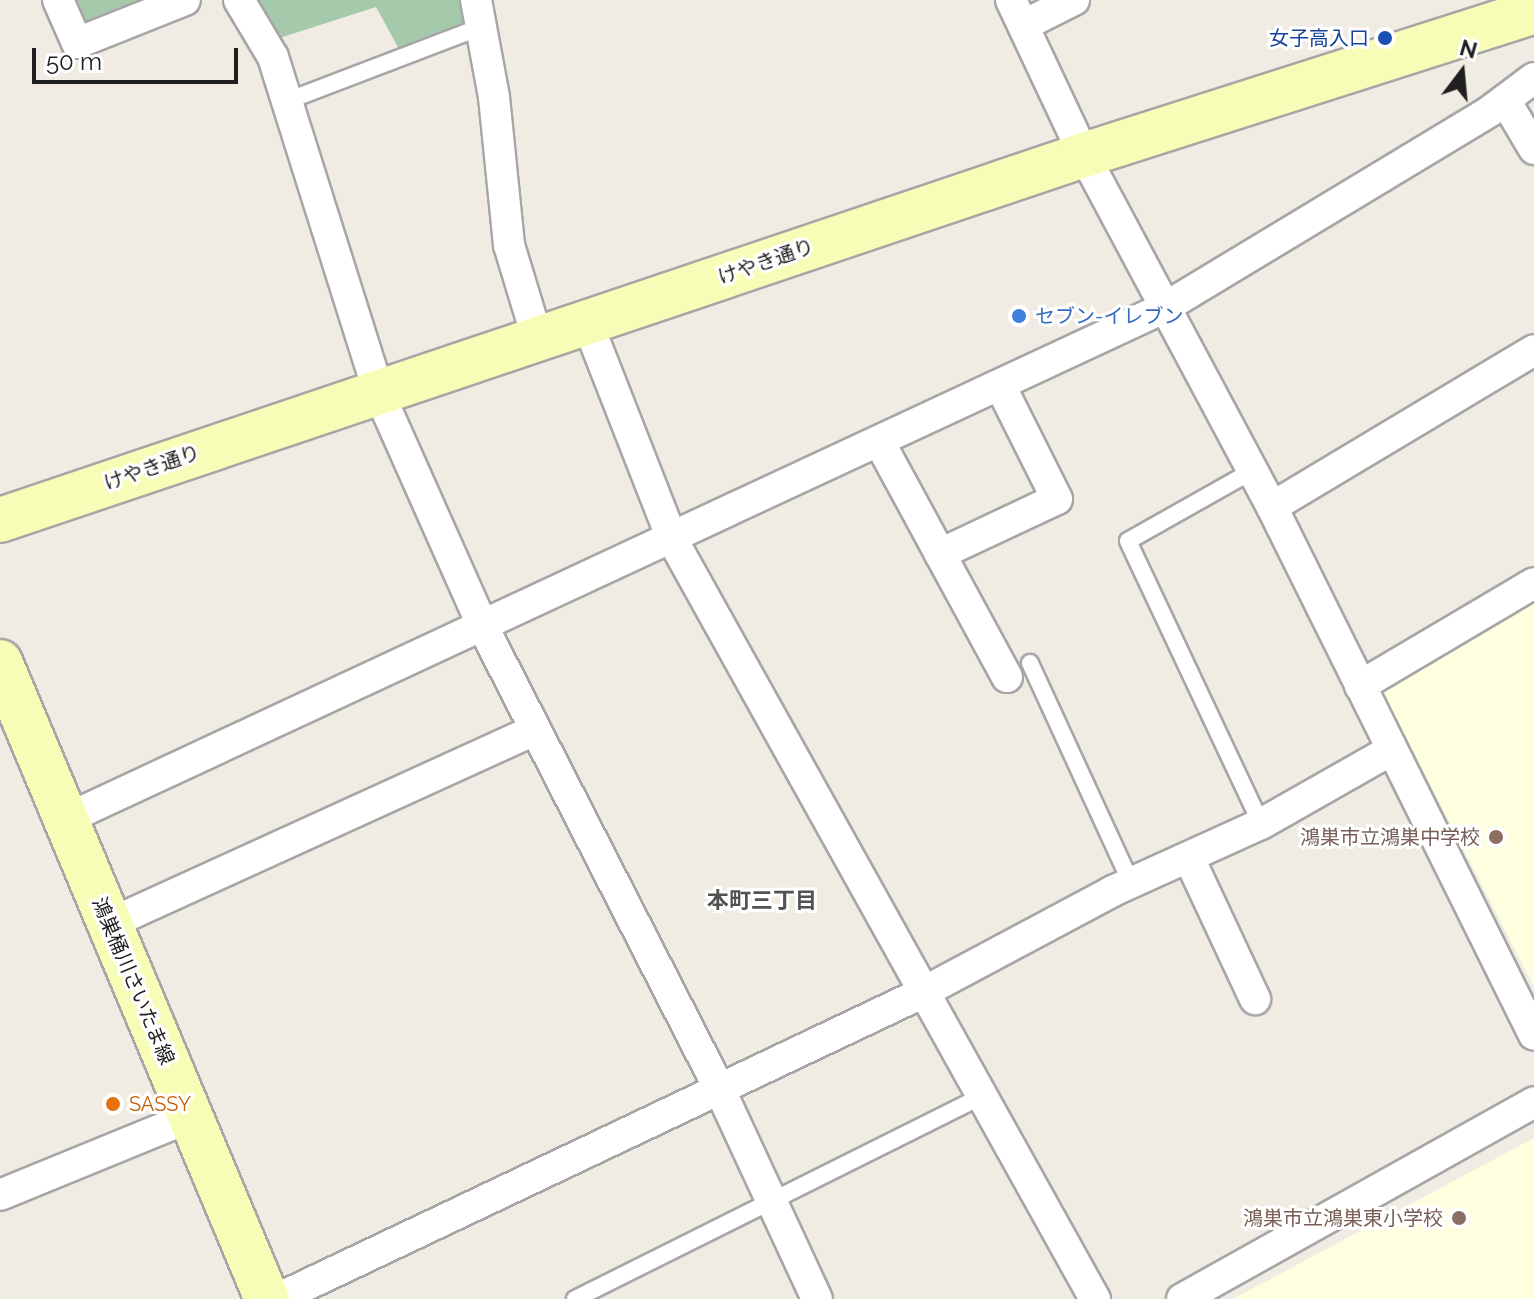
<!DOCTYPE html>
<html>
<head>
<meta charset="utf-8">
<style>
  body { margin:0 }
  #map { position:relative; width:1534px; height:1299px; overflow:hidden; background:#f0ece4; font-family:Raleway,"Noto Sans JP",sans-serif }
  div>[style] { position:absolute }
  .education>* { inset:0; background:#feffdf }
  .cemetery>* { inset:0; background:#a5caab }
  .roads { filter:drop-shadow(2px 0 #a6a6a6) drop-shadow(-2px 0 #a6a6a6) drop-shadow(0 2px #a6a6a6) drop-shadow(0 -2px #a6a6a6) }
  .service>* { height:16px; margin:-8px; padding:0 8px; transform-origin:8px; border-radius:8px; background:#fff }
  .minor>* { height:30px; margin:-15px; padding:0 15px; transform-origin:15px; border-radius:15px; background:#fff }
  .secondary>* { height:44px; margin:-22px; padding:0 22px; transform-origin:22px; border-radius:22px; background:#f7fcb6 }
  .dots>* { width:22px; height:22px; translate:-50% -50%; box-sizing:border-box; border:4px solid #fff; border-radius:50% }
  span { translate:-50% -50%; white-space:nowrap; text-align:center; line-height:1.15; -webkit-text-stroke:6px #fff; paint-order:stroke }
  .transit-label { font-size:20px; color:#164399 }
  .right { translate:-100% -50%; text-align:right }
  .street-label { font-size:20px; color:#1f1f1f }
  .shop-label { font-size:20px; color:#366cbe }
  .left { translate:0 -50%; text-align:left }
  .education-label { font-size:20px; color:#785e54 }
  .food-label { font-size:20px; color:#c56008 }
  .neighbourhood-label { font-size:22px; color:#525252; font-weight:700 }
  .north { position:absolute; left:1422px; top:32px; width:80px; height:80px; -webkit-text-stroke:6px #fff; paint-order:stroke; rotate:16deg; font-size:22px; font-weight:700; line-height:32px; text-align:center; color:#1f1f1f }
  .north::after { content:''; display:block; margin:auto; width:28px; height:36px; background:#1f1f1f; clip-path:polygon(50% 0,100% 100%,50% 72%,0 100%) }
  .scale { position:absolute; left:32px; top:48px; width:206px; height:36px; box-sizing:border-box; border:4px solid #1f1f1f; border-top:0; padding-left:10px; font-size:24px; line-height:28px; white-space:nowrap; color:#1f1f1f; -webkit-text-stroke:6px #fff; paint-order:stroke }
</style>
</head>
<body>
<div id="map">
  <div class="education">
    <div style="clip-path:polygon(1534px 599px,1534px 987px,1381px 688px)"></div>
    <div style="clip-path:polygon(1534px 1138px,1534px 1299px,1233px 1299px)"></div>
  </div>
  <div class="cemetery">
    <div style="clip-path:polygon(58px 0,185px 0,77px 43px)"></div>
    <div style="clip-path:polygon(239px 0,468px 0,474px 18px,399px 49px,376px 7px,264px 43px)"></div>
  </div>
  <div class="roads">
    <div class="service">
      <div style="left:287px;top:101px;width:208px;rotate:-20.9deg"></div>
      <div style="left:1252px;top:471px;width:142px;rotate:150.6deg"></div>
      <div style="left:1128px;top:541px;width:313px;rotate:64.8deg"></div>
      <div style="left:1030px;top:663px;width:242px;rotate:65.3deg"></div>
      <div style="left:575px;top:1299px;width:455px;rotate:-26.5deg"></div>
    </div>
    <div class="minor">
      <div style="left:58px;top:0;width:47px;rotate:66.2deg"></div>
      <div style="left:77px;top:43px;width:116px;rotate:-21.7deg"></div>
      <div style="left:239px;top:0;width:66px;rotate:59.2deg"></div>
      <div style="left:273px;top:57px;width:350px;rotate:72.5deg"></div>
      <div style="left:378px;top:391px;width:256px;rotate:66deg"></div>
      <div style="left:482px;top:625px;width:522px;rotate:62.9deg"></div>
      <div style="left:720px;top:1090px;width:230px;rotate:65.1deg"></div>
      <div style="left:476px;top:0;width:99px;rotate:79.5deg"></div>
      <div style="left:494px;top:97px;width:149px;rotate:84.2deg"></div>
      <div style="left:509px;top:245px;width:96px;rotate:73.1deg"></div>
      <div style="left:1011px;top:0;width:171px;rotate:64.8deg"></div>
      <div style="left:1084px;top:155px;width:399px;rotate:61.9deg"></div>
      <div style="left:1272px;top:507px;width:589px;rotate:63.61deg"></div>
      <div style="left:1024px;top:25px;width:56px;rotate:-26.6deg"></div>
      <div style="left:1505px;top:100px;width:57px;rotate:59.4deg"></div>
      <div style="left:587px;top:322px;width:233px;rotate:68.6deg"></div>
      <div style="left:672px;top:539px;width:870px;rotate:60.9deg"></div>
      <div style="left:881px;top:445px;width:264px;rotate:61.5deg"></div>
      <div style="left:1272px;top:507px;width:305px;rotate:-30.9deg"></div>
      <div style="left:940px;top:554px;width:129px;rotate:-25.2deg"></div>
      <div style="left:1057px;top:499px;width:125px;rotate:-116.6deg"></div>
      <div style="left:1360px;top:686px;width:202px;rotate:-30.6deg"></div>
      <div style="left:66px;top:819px;width:1211px;rotate:-24.96deg"></div>
      <div style="left:1164px;top:308px;width:381px;rotate:-31.1deg"></div>
      <div style="left:1490px;top:111px;width:55px;rotate:-36.9deg"></div>
      <div style="left:1189px;top:858px;width:156px;rotate:64.9deg"></div>
      <div style="left:109px;top:924px;width:467px;rotate:-24.5deg"></div>
      <div style="left:0;top:1195px;width:205px;rotate:-22.3deg"></div>
      <div style="left:277px;top:1299px;width:714px;rotate:-25.38deg"></div>
      <div style="left:922px;top:993px;width:217px;rotate:-28.1deg"></div>
      <div style="left:1113px;top:891px;width:162px;rotate:-24.4deg"></div>
      <div style="left:1261px;top:824px;width:150px;rotate:-29.6deg"></div>
      <div style="left:1182px;top:1299px;width:403px;rotate:-29.2deg"></div>
    </div>
    <div class="secondary">
      <div style="left:0;top:520px;width:1144px;rotate:-18.61deg"></div>
      <div style="left:1084px;top:155px;width:472px;rotate:-17.7deg"></div>
      <div style="left:0;top:662px;width:691px;rotate:67.26deg"></div>
    </div>
  </div>
  <div class="dots">
    <div style="left:1385px;top:38px;background:#1a4fb4"></div>
    <div style="left:1019px;top:316px;background:#3f7fe0"></div>
    <div style="left:1496px;top:837px;background:#8d6e63"></div>
    <div style="left:113px;top:1104px;background:#e8710a"></div>
    <div style="left:1459px;top:1218px;background:#8d6e63"></div>
  </div>
  <div class="transit-label">
    <span class="right" style="left:1369px;top:38px">女子高入口</span>
  </div>
  <div class="street-label">
    <span style="left:766px;top:262px;rotate:-19deg">けやき通り</span>
    <span style="left:152px;top:468px;rotate:-19deg">けやき通り</span>
    <span style="left:133px;top:981px;rotate:67deg">鴻巣桶川さいたま線</span>
  </div>
  <div class="shop-label">
    <span class="left" style="left:1035px;top:316px">セブン-イレブン</span>
  </div>
  <div class="education-label">
    <span class="right" style="left:1480px;top:837px">鴻巣市立鴻巣中学校</span>
    <span class="right" style="left:1443px;top:1218px">鴻巣市立鴻巣東小学校</span>
  </div>
  <div class="food-label">
    <span class="left" style="left:129px;top:1104px">SASSY</span>
  </div>
  <div class="neighbourhood-label">
    <span style="left:762px;top:901px">本町三丁目</span>
  </div>
  <div class="north">N</div>
  <div class="scale">50 m</div>
</div>
</body>
</html>
